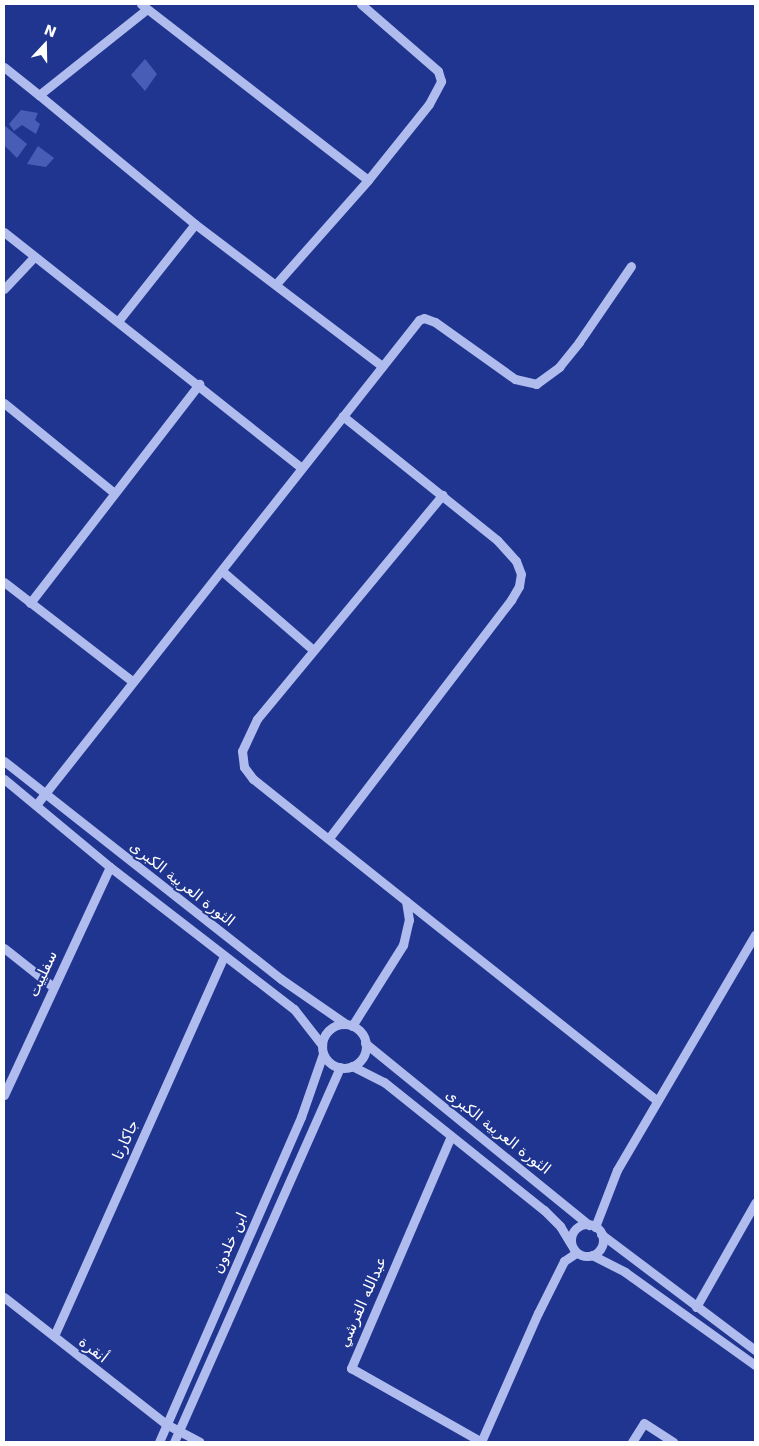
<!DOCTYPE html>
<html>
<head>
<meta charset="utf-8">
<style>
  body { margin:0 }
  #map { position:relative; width:759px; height:1446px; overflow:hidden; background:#20358f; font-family:"DejaVu Sans",Cairo,sans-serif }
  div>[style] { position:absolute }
  .building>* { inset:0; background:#485eb6 }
  .minor>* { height:9px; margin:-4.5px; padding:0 4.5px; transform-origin:4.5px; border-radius:4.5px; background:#afbced }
  .minor>.ring { margin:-4.5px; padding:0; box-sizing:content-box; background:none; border:9px solid #afbced; border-radius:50% }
  span { translate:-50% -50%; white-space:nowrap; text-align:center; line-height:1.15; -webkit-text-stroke:4px #20358f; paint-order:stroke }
  .street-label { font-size:15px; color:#fff }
  .frame { position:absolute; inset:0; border:5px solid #fff; pointer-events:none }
  .north { position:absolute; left:20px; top:20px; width:50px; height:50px; -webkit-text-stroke:4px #20358f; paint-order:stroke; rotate:21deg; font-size:14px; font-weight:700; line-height:20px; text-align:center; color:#fff }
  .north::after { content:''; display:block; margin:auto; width:18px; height:22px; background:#fff; clip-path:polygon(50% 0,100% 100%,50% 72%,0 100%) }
</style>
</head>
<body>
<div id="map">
  <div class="building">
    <div style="clip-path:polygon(145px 59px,157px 74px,145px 91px,131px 75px)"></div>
    <div style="clip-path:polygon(21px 110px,38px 113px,35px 120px,40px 124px,36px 134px,22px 125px,14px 131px,9px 124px)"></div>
    <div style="clip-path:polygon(4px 125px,27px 144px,17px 158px,4px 145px)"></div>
    <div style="clip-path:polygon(38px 146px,54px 158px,46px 167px,27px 164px)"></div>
  </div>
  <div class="minor">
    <div style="left:141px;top:4px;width:287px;rotate:37.8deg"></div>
    <div style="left:4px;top:67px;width:45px;rotate:38.7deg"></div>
    <div style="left:39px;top:95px;width:138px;rotate:-38.5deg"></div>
    <div style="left:39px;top:95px;width:202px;rotate:39.6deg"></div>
    <div style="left:195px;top:224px;width:235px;rotate:37.2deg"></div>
    <div style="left:4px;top:232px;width:379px;rotate:38.4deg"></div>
    <div style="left:276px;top:284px;width:139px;rotate:-48.5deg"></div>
    <div style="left:368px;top:180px;width:97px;rotate:-51.2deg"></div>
    <div style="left:429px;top:104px;width:26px;rotate:-62deg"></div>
    <div style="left:441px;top:81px;width:10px;rotate:-107deg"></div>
    <div style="left:438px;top:71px;width:102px;rotate:-139deg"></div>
    <div style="left:4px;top:289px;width:44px;rotate:-46.8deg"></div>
    <div style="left:119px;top:320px;width:122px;rotate:-51.6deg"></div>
    <div style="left:4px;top:403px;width:141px;rotate:39.2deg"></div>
    <div style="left:222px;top:571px;width:119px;rotate:40.9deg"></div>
    <div style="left:4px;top:582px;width:162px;rotate:37.7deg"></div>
    <div style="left:30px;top:603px;width:277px;rotate:-52.3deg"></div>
    <div style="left:4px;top:761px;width:352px;rotate:38.2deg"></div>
    <div style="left:281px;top:979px;width:79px;rotate:34.7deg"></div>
    <div style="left:4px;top:779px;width:138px;rotate:39.7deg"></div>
    <div style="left:110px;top:867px;width:232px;rotate:37.7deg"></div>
    <div style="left:294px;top:1009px;width:46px;rotate:52.1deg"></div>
    <div style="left:36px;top:805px;width:618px;rotate:-51.7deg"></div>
    <div style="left:419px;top:320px;width:5px;rotate:-22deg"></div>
    <div style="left:424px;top:318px;width:12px;rotate:20deg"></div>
    <div style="left:435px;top:322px;width:98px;rotate:35.5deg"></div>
    <div style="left:515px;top:379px;width:22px;rotate:13deg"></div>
    <div style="left:536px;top:384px;width:29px;rotate:-36deg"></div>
    <div style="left:559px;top:367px;width:32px;rotate:-51deg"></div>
    <div style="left:579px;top:342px;width:92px;rotate:-55.6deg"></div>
    <div style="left:329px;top:838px;width:300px;rotate:-52.6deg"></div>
    <div style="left:511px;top:600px;width:16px;rotate:-60deg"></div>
    <div style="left:519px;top:586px;width:12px;rotate:-81deg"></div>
    <div style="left:521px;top:574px;width:14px;rotate:-111deg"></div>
    <div style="left:516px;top:561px;width:28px;rotate:-132deg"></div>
    <div style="left:497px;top:540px;width:198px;rotate:-141.2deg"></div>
    <div style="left:406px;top:901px;width:321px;rotate:38.5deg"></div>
    <div style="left:4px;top:948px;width:61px;rotate:38.4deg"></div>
    <div class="ring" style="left:322px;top:1024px;width:35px;height:35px"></div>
    <div style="left:352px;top:1026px;width:96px;rotate:-57.8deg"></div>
    <div style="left:403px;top:945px;width:26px;rotate:-77deg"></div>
    <div style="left:409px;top:920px;width:19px;rotate:-99deg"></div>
    <div style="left:406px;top:901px;width:196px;rotate:-141.4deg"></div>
    <div style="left:253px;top:779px;width:15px;rotate:-127deg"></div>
    <div style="left:244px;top:767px;width:16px;rotate:-97deg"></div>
    <div style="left:242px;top:751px;width:35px;rotate:-65deg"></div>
    <div style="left:257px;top:719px;width:291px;rotate:-50.4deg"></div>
    <div style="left:365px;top:1043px;width:289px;rotate:39.1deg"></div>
    <div style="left:352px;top:1066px;width:36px;rotate:27deg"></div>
    <div style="left:384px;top:1082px;width:205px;rotate:38.7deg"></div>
    <div style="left:544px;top:1210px;width:23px;rotate:45deg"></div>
    <div style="left:560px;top:1226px;width:21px;rotate:59deg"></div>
    <div style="left:4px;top:1095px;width:251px;rotate:-65.1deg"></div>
    <div style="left:451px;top:1136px;width:253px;rotate:113.3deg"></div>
    <div style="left:351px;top:1368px;width:150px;rotate:29.5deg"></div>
    <div class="ring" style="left:571px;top:1224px;width:23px;height:23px"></div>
    <div style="left:595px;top:1227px;width:61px;rotate:-68.9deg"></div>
    <div style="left:617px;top:1170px;width:273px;rotate:-59.6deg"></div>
    <div style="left:601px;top:1234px;width:193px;rotate:37deg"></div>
    <div style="left:592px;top:1255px;width:37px;rotate:27deg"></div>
    <div style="left:625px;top:1272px;width:160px;rotate:35.6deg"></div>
    <div style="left:4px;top:1297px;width:206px;rotate:38.1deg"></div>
    <div style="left:166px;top:1424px;width:38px;rotate:28deg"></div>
    <div style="left:696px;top:1307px;width:120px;rotate:-60.4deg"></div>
    <div style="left:54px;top:1336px;width:416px;rotate:-65.9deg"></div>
    <div style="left:159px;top:1442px;width:355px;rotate:-66.4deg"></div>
    <div style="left:301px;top:1117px;width:67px;rotate:-70.8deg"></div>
    <div style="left:174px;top:1442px;width:410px;rotate:-66.1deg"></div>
    <div style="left:481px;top:1442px;width:141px;rotate:-66.2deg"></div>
    <div style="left:538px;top:1313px;width:58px;rotate:-63.4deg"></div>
    <div style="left:564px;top:1261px;width:14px;rotate:-34deg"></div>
    <div style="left:632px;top:1442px;width:22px;rotate:-58deg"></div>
    <div style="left:644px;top:1423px;width:35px;rotate:33deg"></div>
  </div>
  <div class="street-label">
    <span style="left:182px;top:884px;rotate:38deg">الثورة العربية الكبرى</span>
    <span style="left:43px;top:974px;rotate:-65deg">سفلييت</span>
    <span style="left:498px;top:1132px;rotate:38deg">الثورة العربية الكبرى</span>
    <span style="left:126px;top:1140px;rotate:-66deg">جاكارتا</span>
    <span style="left:230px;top:1243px;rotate:-66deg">ابن خلدون</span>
    <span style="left:363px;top:1302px;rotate:-66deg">عبدالله القرشي</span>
    <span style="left:93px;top:1350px;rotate:38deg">أنقرة</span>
  </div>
  <div class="frame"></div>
  <div class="north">N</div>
</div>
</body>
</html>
